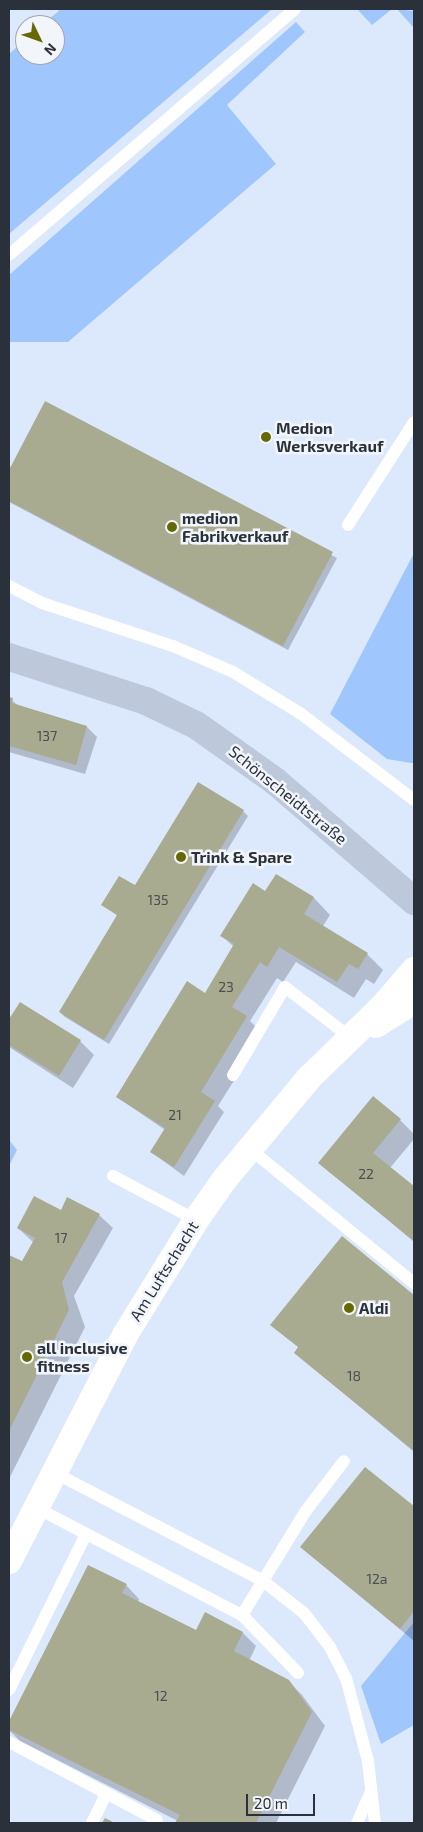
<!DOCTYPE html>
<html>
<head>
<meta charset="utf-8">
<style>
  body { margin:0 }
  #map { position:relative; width:423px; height:1832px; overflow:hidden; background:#dce9fd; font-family:"Exo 2",sans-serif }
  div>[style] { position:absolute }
  .green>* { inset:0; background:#a0c6fe }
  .shadow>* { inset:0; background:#0003 }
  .building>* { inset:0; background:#a8ab90 }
  .lane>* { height:12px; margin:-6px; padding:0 6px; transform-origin:6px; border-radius:6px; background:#fff }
  .street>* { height:26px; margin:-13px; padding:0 13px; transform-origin:13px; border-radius:13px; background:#fff }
  .secondary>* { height:28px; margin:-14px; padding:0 14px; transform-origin:14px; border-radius:14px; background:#bdc8db }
  .dots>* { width:14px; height:14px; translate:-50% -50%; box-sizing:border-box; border:2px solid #f2f5fa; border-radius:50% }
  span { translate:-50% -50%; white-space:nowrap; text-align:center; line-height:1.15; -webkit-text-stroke:5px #f2f5fa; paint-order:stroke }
  .number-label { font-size:14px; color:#4a5050 }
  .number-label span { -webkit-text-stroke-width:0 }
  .poi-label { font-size:16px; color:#2b313b; font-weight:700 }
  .left { translate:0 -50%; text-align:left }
  .street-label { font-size:16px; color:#2b313b }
  .frame { position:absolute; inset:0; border:10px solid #2b313b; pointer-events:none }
  .north { position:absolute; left:15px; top:15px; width:50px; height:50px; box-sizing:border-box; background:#f2f5fa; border:1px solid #a2a7ae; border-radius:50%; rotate:132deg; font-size:14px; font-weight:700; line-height:20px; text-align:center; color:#2b313b }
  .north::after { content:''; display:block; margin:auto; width:18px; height:22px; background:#666806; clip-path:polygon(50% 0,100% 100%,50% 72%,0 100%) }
  .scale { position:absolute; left:246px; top:1794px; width:69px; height:22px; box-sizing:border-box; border:2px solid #2b313b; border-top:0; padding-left:6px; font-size:15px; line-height:18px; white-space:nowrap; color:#2b313b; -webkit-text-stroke:4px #f2f5fa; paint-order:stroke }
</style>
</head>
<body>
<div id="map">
  <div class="green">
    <div style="clip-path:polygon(61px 9px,272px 9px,9px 234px,9px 54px,25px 40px,25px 55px,55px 55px,55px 25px,42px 25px)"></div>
    <div style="clip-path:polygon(357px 9px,392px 9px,372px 25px)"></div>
    <div style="clip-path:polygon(397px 9px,414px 11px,414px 28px)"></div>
    <div style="clip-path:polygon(296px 22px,305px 32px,227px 105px,276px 164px,68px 342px,9px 342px,9px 275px)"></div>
    <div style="clip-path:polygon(414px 553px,414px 763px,411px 763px,387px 759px,330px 714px)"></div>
    <div style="clip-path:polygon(9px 1140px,17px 1150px,9px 1166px)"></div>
    <div style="clip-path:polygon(414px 1622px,414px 1725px,381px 1744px,361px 1686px)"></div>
  </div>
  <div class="shadow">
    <div style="clip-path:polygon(46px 403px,337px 558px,288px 650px,9px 502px,9px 473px)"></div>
    <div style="clip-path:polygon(9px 698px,20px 707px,87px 727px,97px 737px,85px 774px,9px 752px)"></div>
    <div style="clip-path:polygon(243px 811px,248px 816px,109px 1044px,65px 1017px,60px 1012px,118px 916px,103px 905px,136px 887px)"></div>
    <div style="clip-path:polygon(276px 875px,314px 898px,330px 915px,323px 926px,367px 954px,383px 970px,374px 984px,366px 979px,354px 998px,296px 962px,283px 982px,277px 978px,250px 1021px,263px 1034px,218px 1106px,224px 1112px,184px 1176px,151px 1152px,165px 1130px,117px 1097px,205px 994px,234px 947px,222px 936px,266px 893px)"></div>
    <div style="clip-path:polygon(20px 1004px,80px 1041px,94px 1055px,73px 1088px,9px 1047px,9px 1022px)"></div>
    <div style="clip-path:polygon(400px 1120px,414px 1134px,414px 1139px,390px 1168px,414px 1188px,414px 1242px,320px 1163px)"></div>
    <div style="clip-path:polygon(61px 1211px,99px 1215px,113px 1228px,74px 1296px,85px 1327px,9px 1479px,9px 1256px,28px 1266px,34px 1243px,18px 1228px)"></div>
    <div style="clip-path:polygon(342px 1238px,414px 1296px,414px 1452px,296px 1353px)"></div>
    <div style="clip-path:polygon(366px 1468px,414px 1508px,414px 1641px,302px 1547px)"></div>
    <div style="clip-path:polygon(88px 1567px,126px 1585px,139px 1599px,138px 1602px,196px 1632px,205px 1614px,243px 1633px,256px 1646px,249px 1661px,288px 1681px,302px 1695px,325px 1726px,276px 1823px,177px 1823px,178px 1821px,20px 1741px,9px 1730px,9px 1724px)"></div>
  </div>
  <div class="building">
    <div style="clip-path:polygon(45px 401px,333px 552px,283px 646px,9px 501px,9px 470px)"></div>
    <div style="clip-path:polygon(9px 697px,13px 698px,12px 703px,87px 726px,76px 765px,9px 746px)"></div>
    <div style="clip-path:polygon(198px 782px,244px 810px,104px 1040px,59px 1012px,117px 915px,101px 905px,119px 876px,135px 885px)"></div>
    <div style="clip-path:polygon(276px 874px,314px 897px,304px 914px,368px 953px,358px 969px,349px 964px,337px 982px,279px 947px,267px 967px,260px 962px,232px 1007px,247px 1016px,201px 1092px,215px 1101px,174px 1167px,150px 1152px,165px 1128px,116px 1097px,187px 981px,205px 993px,234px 944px,220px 936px,253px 883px,265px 891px)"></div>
    <div style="clip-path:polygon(20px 1002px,81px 1040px,59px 1076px,9px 1045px,9px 1019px)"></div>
    <div style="clip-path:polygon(373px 1096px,401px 1119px,373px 1153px,414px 1186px,414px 1241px,318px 1163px)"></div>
    <div style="clip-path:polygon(34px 1196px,61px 1210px,67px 1197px,100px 1214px,62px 1282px,69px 1310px,9px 1431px,9px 1255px,22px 1261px,35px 1238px,17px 1228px)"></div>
    <div style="clip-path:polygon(342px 1236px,414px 1295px,414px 1451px,294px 1353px,298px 1347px,270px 1325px)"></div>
    <div style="clip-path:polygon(365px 1467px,414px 1506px,414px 1611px,400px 1629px,300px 1547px)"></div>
    <div style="clip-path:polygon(88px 1565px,127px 1584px,122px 1593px,196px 1630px,205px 1612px,243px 1632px,234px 1651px,289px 1680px,312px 1712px,256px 1823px,175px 1823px,180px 1815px,9px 1730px,9px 1721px)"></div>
    <div style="clip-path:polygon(105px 1818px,115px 1823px,102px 1823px)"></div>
  </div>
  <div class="lane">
    <div style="left:9px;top:255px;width:377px;rotate:-40.7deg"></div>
    <div style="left:348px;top:525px;width:122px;rotate:-57.3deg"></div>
    <div style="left:9px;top:586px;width:37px;rotate:27deg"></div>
    <div style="left:42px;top:603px;width:138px;rotate:18.2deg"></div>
    <div style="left:173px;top:646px;width:65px;rotate:23.4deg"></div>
    <div style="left:233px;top:672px;width:79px;rotate:31.5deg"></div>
    <div style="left:300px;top:713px;width:143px;rotate:37.3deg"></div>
    <div style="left:233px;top:1075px;width:102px;rotate:-59.4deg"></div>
    <div style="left:285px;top:987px;width:83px;rotate:37.7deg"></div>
    <div style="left:250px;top:1149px;width:212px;rotate:39.3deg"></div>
    <div style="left:113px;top:1176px;width:94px;rotate:27.9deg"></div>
    <div style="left:53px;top:1472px;width:237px;rotate:27.4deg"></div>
    <div style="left:263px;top:1581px;width:52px;rotate:38deg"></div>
    <div style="left:304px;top:1613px;width:43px;rotate:52.6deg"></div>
    <div style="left:330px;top:1647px;width:35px;rotate:63deg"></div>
    <div style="left:346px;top:1678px;width:86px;rotate:75.2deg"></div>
    <div style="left:368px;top:1761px;width:62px;rotate:83.6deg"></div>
    <div style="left:35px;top:1507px;width:233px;rotate:27.6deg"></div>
    <div style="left:298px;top:1673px;width:81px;rotate:-134deg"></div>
    <div style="left:242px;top:1615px;width:121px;rotate:-58.5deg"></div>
    <div style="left:305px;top:1512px;width:64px;rotate:-52.6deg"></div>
    <div style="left:9px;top:1690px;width:174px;rotate:-63.7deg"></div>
    <div style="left:9px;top:1742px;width:167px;rotate:27.8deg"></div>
    <div style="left:92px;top:1823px;width:32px;rotate:-64deg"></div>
    <div style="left:357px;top:1823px;width:32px;rotate:-66deg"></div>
  </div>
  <div class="street">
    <div style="left:376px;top:1025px;width:45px;rotate:-32.3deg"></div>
    <div style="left:9px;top:1561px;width:254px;rotate:-62.8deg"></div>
    <div style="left:125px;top:1335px;width:135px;rotate:-58.3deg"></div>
    <div style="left:196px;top:1220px;width:49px;rotate:-55deg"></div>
    <div style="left:224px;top:1180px;width:133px;rotate:-50.2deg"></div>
    <div style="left:309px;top:1078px;width:103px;rotate:-44.2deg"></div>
    <div style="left:383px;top:1006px;width:48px;rotate:-49.3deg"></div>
  </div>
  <div class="secondary">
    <div style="left:9px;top:657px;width:144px;rotate:17.8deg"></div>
    <div style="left:146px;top:701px;width:55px;rotate:25.6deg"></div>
    <div style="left:196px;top:725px;width:97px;rotate:35.3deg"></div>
    <div style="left:275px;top:781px;width:184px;rotate:40.8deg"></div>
  </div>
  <div class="dots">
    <div style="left:266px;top:437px;background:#666806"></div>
    <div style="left:172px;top:527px;background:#666806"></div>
    <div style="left:181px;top:857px;background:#666806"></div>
    <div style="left:349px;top:1308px;background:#666806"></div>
    <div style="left:27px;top:1357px;background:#666806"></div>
  </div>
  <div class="number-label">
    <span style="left:47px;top:736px">137</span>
    <span style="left:158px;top:900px">135</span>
    <span style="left:226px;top:987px">23</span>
    <span style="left:175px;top:1115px">21</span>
    <span style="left:366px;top:1174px">22</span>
    <span style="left:61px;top:1238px">17</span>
    <span style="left:354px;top:1376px">18</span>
    <span style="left:377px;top:1579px">12a</span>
    <span style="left:161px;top:1696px">12</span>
  </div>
  <div class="poi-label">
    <span class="left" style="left:276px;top:437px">Medion<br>Werksverkauf</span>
    <span class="left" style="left:182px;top:527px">medion<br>Fabrikverkauf</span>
    <span class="left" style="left:191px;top:857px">Trink &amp; Spare</span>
    <span class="left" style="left:359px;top:1308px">Aldi</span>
    <span class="left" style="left:37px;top:1357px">all inclusive<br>fitness</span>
  </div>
  <div class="street-label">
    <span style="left:288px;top:795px;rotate:39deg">Schönscheidtstraße</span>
    <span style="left:164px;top:1271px;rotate:-58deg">Am Luftschacht</span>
  </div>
  <div class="frame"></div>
  <div class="north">N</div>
  <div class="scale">20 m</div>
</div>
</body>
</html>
